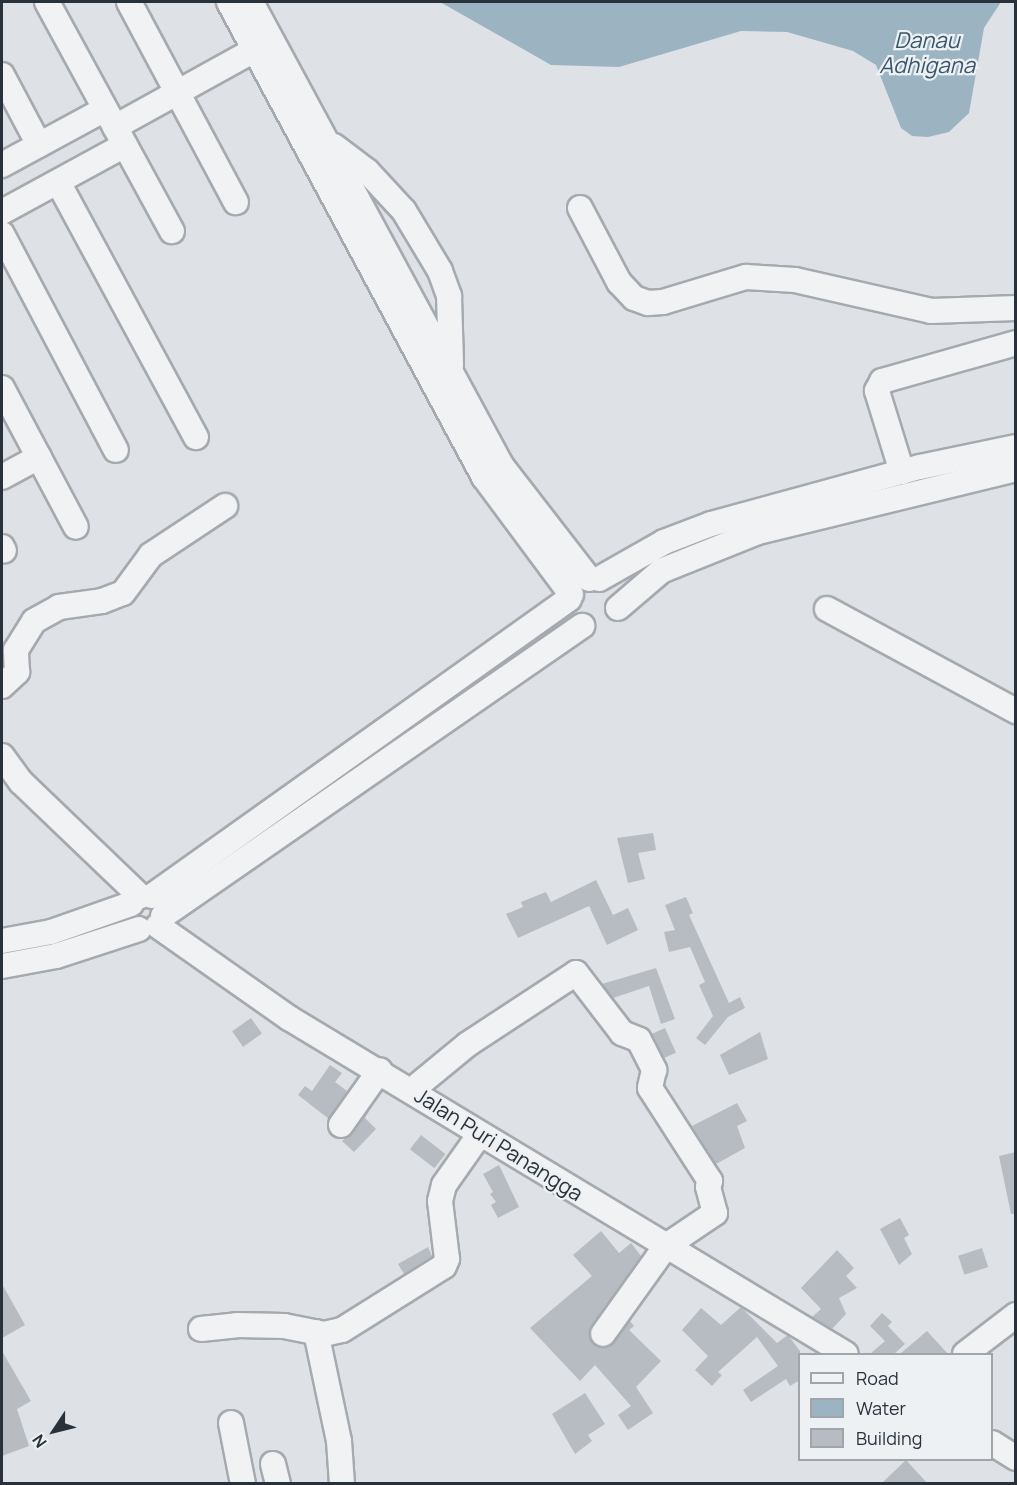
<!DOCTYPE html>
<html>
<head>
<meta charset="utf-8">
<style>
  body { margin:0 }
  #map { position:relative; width:1017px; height:1485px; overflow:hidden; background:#dee2e6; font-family:Manrope,sans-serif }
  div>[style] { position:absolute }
  .water>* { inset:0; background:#9cb4c2 }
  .building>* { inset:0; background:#b6bcc2; transform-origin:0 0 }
  .roads { filter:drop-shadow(2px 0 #a4aaaf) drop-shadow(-2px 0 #a4aaaf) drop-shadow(0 2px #a4aaaf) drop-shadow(0 -2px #a4aaaf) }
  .minor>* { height:24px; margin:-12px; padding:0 12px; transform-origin:12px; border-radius:12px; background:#f0f2f4 }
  span { translate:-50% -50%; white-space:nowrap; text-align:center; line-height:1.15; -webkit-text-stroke:4.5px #edf1f4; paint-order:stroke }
  .street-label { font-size:21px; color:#29323b }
  .water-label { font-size:22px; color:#38556a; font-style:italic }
  .frame { position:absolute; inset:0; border:3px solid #29323b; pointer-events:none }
  .legend { position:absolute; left:798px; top:1353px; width:195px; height:108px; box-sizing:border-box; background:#edf1f4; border:2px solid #9fa5aa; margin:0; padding:8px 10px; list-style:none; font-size:18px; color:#29323b }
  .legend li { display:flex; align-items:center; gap:12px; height:30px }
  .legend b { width:30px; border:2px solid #9fa5aa }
  .north { position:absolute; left:24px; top:1401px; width:60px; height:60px; -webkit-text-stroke:4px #edf1f4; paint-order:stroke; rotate:235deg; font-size:16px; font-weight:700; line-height:24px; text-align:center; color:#29323b }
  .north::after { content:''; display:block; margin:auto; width:21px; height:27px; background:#29323b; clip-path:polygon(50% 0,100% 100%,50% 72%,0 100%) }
</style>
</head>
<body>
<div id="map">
  <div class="water">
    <div style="clip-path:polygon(440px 2px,1001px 2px,984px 28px,969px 113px,949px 132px,928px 137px,912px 136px,901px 128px,876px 65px,853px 51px,787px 32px,741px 31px,619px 67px,551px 65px)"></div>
  </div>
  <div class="building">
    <div style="clip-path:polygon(653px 833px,656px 850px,638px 853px,645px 879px,628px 883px,617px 838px)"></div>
    <div style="clip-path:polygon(596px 880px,613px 915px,628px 908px,638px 930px,607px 945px,589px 906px,518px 938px,506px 914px,523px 907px,521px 902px,546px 892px,551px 902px)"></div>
    <div style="clip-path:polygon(686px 897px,693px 913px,689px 915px,729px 1003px,740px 997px,745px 1008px,728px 1017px,705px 1045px,696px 1038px,713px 1016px,699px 985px,705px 982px,690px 947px,669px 952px,664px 932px,675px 930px,665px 905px)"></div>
    <div style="clip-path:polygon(656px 968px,675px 1019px,661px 1024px,649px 986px,613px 998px,602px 984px)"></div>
    <div style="left:251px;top:1018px;width:19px;height:23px;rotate:55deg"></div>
    <div style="left:665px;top:1028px;width:27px;height:14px;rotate:66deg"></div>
    <div style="clip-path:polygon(760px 1032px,768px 1059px,729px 1075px,720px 1055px)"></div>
    <div style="clip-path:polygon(330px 1065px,342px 1073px,335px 1082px,347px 1091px,329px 1119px,298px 1095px,305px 1086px,312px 1091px)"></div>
    <div style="clip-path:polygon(737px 1103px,747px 1121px,737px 1126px,745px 1148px,716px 1164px,692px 1126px)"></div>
    <div style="clip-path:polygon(371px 1108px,365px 1118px,376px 1129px,354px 1152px,342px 1141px,353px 1133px)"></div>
    <div style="left:421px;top:1135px;width:31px;height:18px;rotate:38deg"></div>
    <div style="clip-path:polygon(1016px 1152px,1016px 1214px,1011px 1214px,999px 1156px)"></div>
    <div style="clip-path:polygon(499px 1165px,519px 1207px,498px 1218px,491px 1205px,496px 1202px,490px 1194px,493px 1192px,483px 1174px)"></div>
    <div style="clip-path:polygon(900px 1218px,909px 1235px,904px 1238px,912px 1254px,899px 1265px,880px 1229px)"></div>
    <div style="clip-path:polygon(601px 1231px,619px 1253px,631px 1243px,641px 1256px,591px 1326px,590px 1339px,601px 1348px,609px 1347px,630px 1321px,634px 1326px,629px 1330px,661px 1361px,636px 1387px,653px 1413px,628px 1430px,618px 1415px,631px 1406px,595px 1365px,580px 1381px,530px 1328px,592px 1276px,573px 1255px)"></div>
    <div style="clip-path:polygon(428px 1247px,432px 1256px,404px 1274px,398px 1264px)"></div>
    <div style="left:982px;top:1248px;width:20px;height:25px;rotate:72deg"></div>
    <div style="clip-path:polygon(837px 1250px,854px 1268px,846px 1276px,857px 1288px,839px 1298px,846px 1314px,832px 1329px,812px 1317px,821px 1309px,801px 1288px)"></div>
    <div style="clip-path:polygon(2px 1284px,25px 1325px,2px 1338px)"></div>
    <div style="clip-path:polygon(741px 1307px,777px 1343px,788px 1335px,800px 1351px,800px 1380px,790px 1386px,786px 1379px,751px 1402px,743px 1390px,778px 1366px,757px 1337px,718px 1372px,722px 1375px,712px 1386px,695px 1370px,708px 1356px,682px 1330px,701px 1308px,721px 1325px)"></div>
    <div style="clip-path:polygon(882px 1313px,892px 1322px,888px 1326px,905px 1344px,894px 1354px,870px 1354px,885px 1341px,870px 1326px)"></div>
    <div style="clip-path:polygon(927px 1331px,948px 1354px,900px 1354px)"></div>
    <div style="clip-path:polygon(2px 1351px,31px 1401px,17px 1409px,29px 1446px,2px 1456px)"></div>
    <div style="clip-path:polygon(585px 1393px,605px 1424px,588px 1435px,592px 1441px,575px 1454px,552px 1414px)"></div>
    <div style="clip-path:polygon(906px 1460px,928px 1484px,881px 1484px)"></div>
  </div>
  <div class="roads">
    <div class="minor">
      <div style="left:47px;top:2px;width:261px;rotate:61.4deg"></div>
      <div style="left:129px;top:2px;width:227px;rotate:61.9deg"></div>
      <div style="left:229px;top:2px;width:539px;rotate:61.77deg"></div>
      <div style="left:484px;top:477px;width:146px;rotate:53.4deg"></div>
      <div style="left:251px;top:2px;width:526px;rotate:61.63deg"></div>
      <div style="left:501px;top:465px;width:144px;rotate:52.3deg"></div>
      <div style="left:2px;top:75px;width:79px;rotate:62.1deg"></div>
      <div style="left:115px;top:127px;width:174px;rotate:-28.9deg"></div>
      <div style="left:334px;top:146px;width:41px;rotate:37.1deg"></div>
      <div style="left:367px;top:171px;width:54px;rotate:47.2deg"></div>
      <div style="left:404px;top:211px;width:70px;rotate:59deg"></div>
      <div style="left:440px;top:271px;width:27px;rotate:70deg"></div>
      <div style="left:449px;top:296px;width:69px;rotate:88.3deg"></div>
      <div style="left:2px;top:165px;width:117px;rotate:-28.5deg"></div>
      <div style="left:58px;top:182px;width:290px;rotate:61.6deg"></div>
      <div style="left:580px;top:208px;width:84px;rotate:62.2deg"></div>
      <div style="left:619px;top:282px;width:22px;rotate:47deg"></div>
      <div style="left:634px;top:298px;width:15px;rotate:20deg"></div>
      <div style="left:648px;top:303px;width:15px;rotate:-4deg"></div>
      <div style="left:663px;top:302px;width:87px;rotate:-16.8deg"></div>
      <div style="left:746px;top:277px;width:49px;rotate:3.5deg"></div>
      <div style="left:795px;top:280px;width:139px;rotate:12.8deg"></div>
      <div style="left:931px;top:311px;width:85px;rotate:-2deg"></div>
      <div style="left:2px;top:212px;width:140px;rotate:-28.6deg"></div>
      <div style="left:2px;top:234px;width:244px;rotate:62.2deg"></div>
      <div style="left:2px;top:388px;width:157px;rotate:62deg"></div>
      <div style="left:902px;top:472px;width:85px;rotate:-107.2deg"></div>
      <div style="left:877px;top:391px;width:11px;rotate:-63deg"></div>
      <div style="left:882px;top:381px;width:139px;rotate:-15.8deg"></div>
      <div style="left:2px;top:477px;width:42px;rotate:-28.4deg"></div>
      <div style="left:2px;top:547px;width:4px;rotate:63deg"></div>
      <div style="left:599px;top:579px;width:75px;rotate:-29.6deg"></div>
      <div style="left:664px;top:542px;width:50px;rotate:-21deg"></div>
      <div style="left:711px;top:524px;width:217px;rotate:-15.3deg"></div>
      <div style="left:920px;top:467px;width:98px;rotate:-11.8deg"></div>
      <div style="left:618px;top:608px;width:57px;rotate:-40.7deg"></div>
      <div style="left:661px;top:571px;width:105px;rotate:-21.9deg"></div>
      <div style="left:758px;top:532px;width:266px;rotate:-13.7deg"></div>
      <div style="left:827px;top:609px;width:215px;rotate:28.4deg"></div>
      <div style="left:2px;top:686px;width:21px;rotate:-43deg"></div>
      <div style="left:17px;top:672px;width:22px;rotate:-93deg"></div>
      <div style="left:16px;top:650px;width:34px;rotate:-58deg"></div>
      <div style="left:34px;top:621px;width:29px;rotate:-29deg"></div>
      <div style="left:59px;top:607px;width:43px;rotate:-7.9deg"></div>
      <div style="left:102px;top:601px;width:22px;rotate:-21deg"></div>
      <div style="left:123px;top:593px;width:47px;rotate:-53.6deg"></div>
      <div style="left:151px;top:555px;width:89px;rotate:-33.5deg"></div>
      <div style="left:2px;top:756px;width:32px;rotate:54deg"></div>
      <div style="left:21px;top:782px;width:165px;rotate:43.8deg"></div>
      <div style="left:152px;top:896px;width:512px;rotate:-35.46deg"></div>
      <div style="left:163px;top:916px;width:510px;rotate:-34.69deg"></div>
      <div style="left:158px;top:926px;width:160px;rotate:35.1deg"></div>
      <div style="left:289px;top:1018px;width:650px;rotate:31.1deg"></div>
      <div style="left:2px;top:941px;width:50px;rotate:-10.4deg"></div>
      <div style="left:51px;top:932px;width:85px;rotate:-19.3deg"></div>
      <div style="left:2px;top:966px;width:55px;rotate:-10.5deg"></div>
      <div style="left:56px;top:956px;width:87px;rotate:-18deg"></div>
      <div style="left:412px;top:1090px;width:72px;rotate:-39.4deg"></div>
      <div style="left:468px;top:1044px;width:129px;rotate:-33.3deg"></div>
      <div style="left:576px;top:973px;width:76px;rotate:52.5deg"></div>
      <div style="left:622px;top:1033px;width:18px;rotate:22deg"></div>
      <div style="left:639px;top:1040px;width:34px;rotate:63deg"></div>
      <div style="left:654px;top:1070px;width:18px;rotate:103deg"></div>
      <div style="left:650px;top:1088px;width:111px;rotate:57.2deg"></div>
      <div style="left:710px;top:1181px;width:6px;rotate:108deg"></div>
      <div style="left:708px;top:1187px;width:27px;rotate:75deg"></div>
      <div style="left:715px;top:1213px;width:59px;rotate:146deg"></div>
      <div style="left:666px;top:1246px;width:108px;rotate:125.6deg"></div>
      <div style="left:341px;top:1125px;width:67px;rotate:-54.7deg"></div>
      <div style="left:201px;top:1329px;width:36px;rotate:-6deg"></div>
      <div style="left:237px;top:1325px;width:47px;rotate:1.2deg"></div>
      <div style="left:284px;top:1326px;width:41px;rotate:11.3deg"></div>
      <div style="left:324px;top:1334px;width:18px;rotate:-13deg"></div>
      <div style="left:342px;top:1330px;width:120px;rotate:-32.1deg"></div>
      <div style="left:444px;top:1266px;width:8px;rotate:-67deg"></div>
      <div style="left:447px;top:1259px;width:58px;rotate:-96.9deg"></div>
      <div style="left:440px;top:1201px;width:16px;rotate:-76deg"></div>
      <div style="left:444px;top:1185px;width:62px;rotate:-54.8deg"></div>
      <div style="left:316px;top:1332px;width:111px;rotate:78.1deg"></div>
      <div style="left:339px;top:1441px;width:43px;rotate:86deg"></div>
      <div style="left:965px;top:1354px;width:64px;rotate:-37.4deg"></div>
      <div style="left:231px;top:1423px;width:62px;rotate:78.9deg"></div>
      <div style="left:992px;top:1443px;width:28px;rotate:32deg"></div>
      <div style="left:273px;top:1464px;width:21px;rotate:76deg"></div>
    </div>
  </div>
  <div class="street-label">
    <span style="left:499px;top:1144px;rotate:32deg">Jalan Puri Panangga</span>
  </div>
  <div class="water-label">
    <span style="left:927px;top:53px">Danau<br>Adhigana</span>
  </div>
  <div class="frame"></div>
  <ul class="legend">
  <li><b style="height:8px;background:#f0f2f4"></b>Road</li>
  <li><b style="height:16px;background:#9cb4c2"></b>Water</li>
  <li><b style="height:16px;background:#b6bcc2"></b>Building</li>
  </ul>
  <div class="north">N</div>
</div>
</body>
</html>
